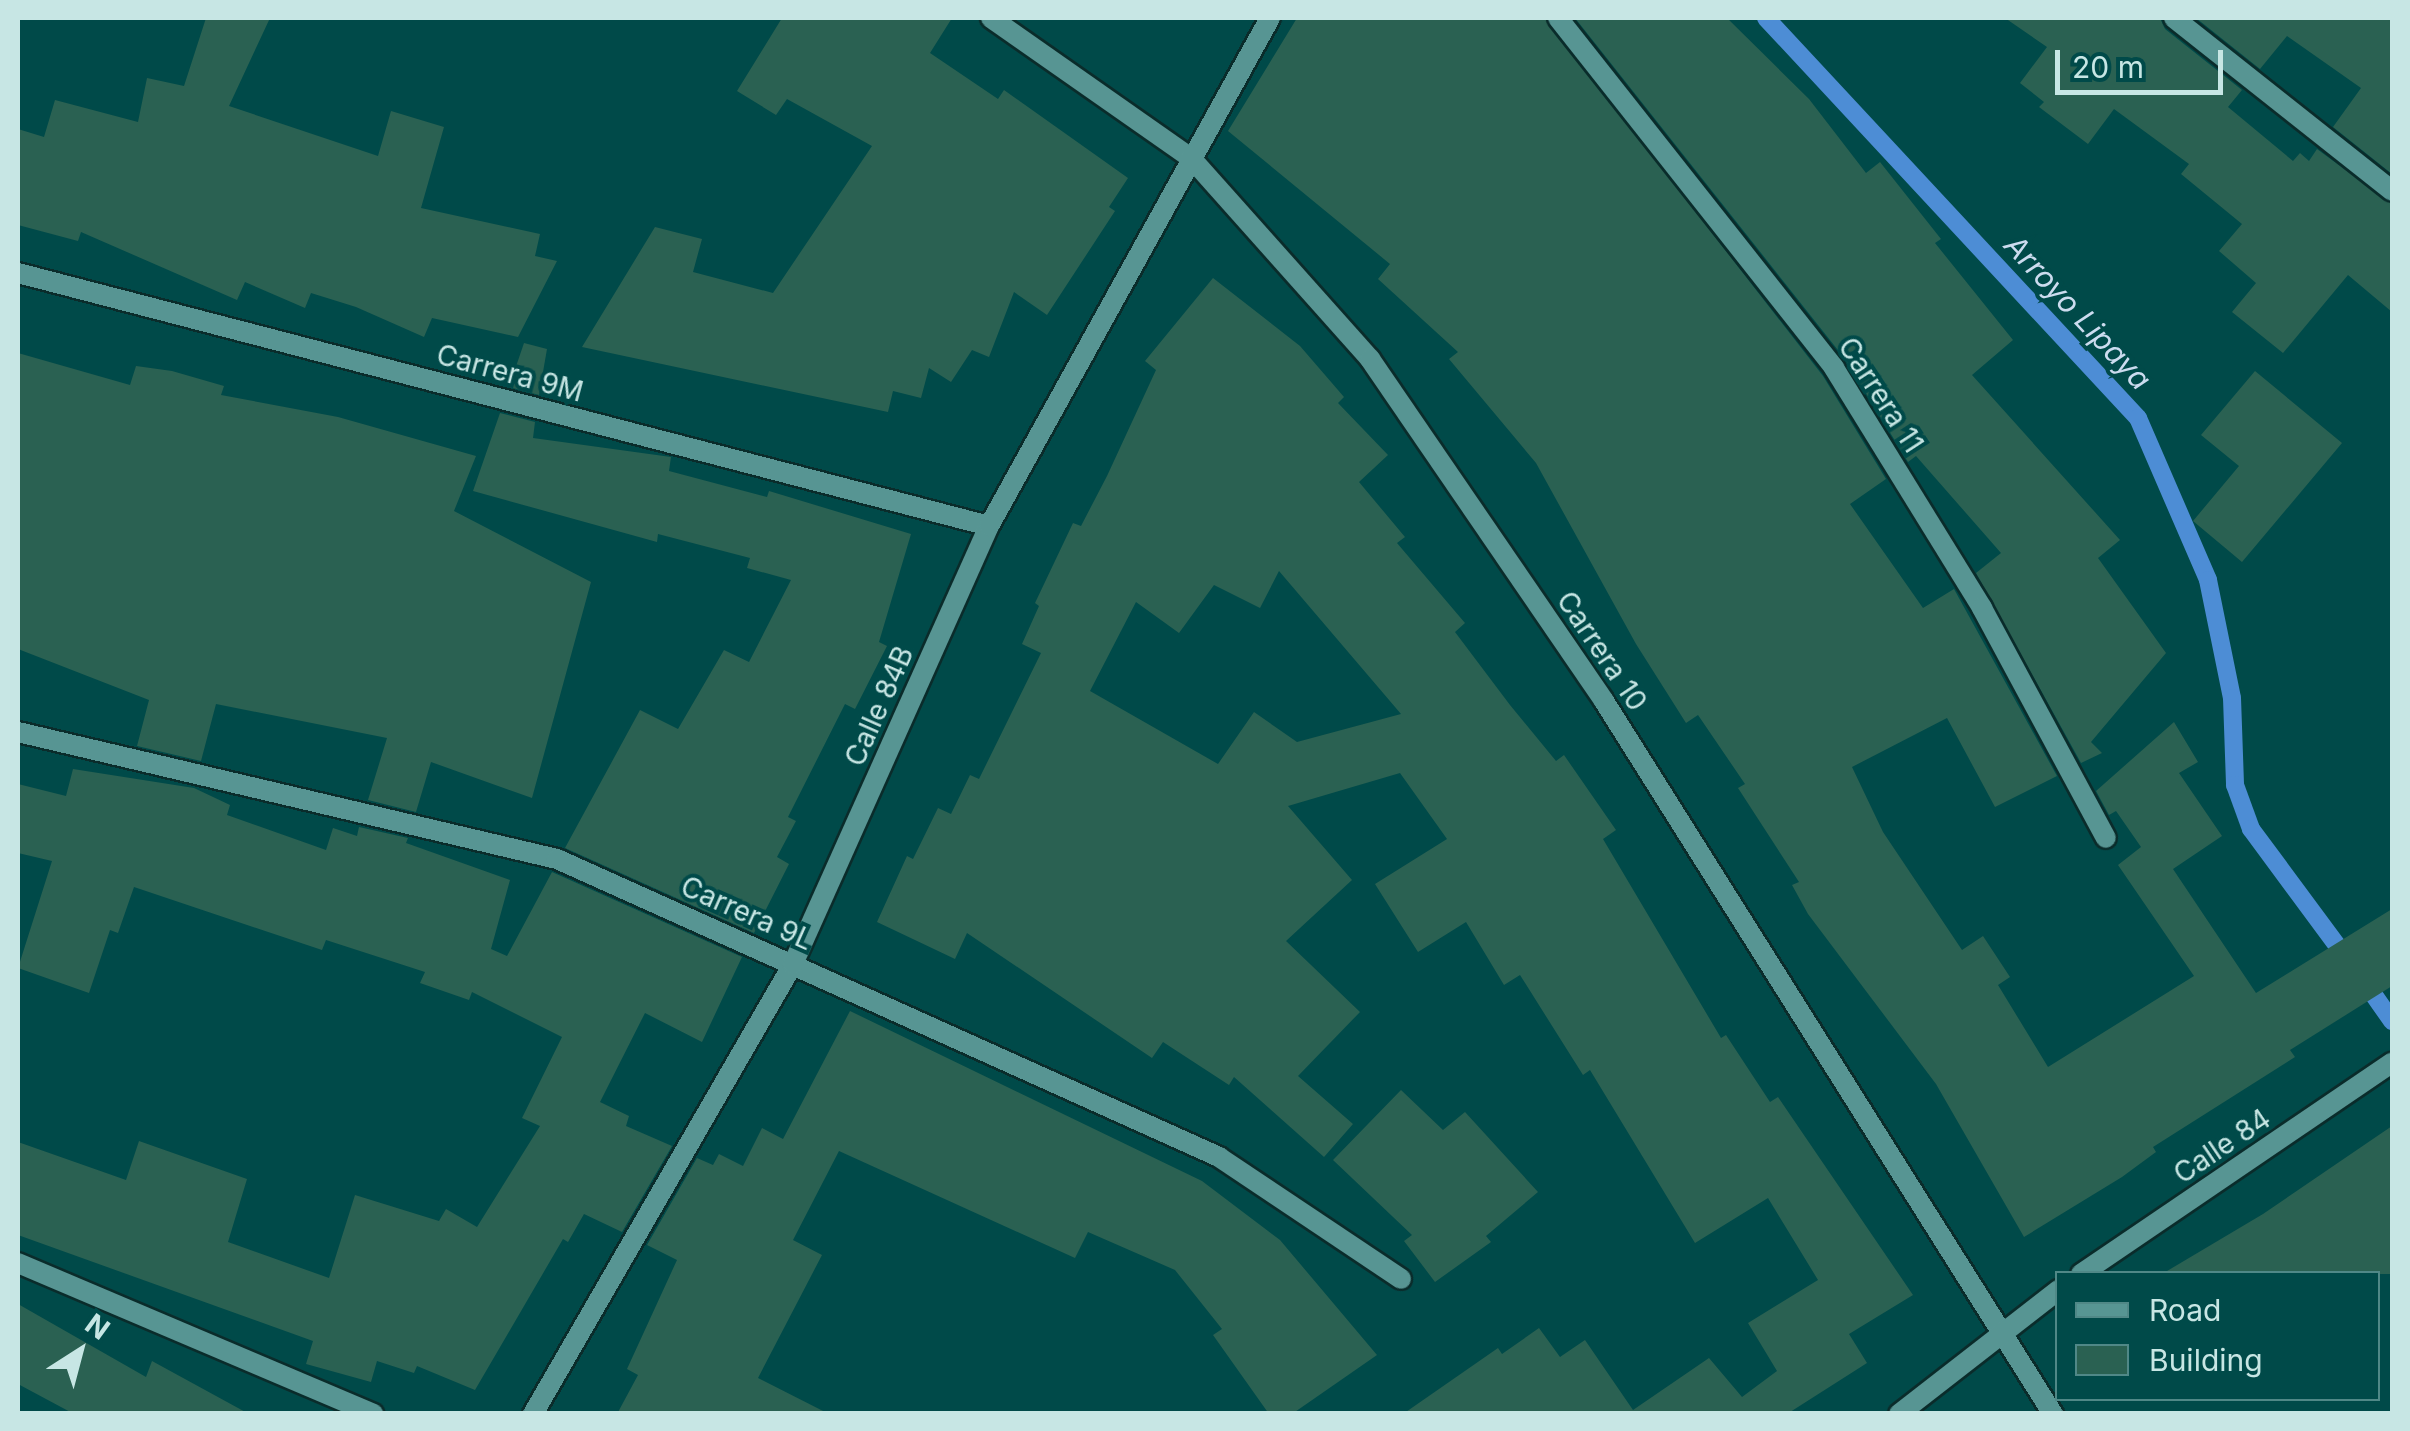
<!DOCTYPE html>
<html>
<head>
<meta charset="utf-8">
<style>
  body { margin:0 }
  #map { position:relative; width:2410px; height:1431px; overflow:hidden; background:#004a49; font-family:Inter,sans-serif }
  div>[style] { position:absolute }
  .stream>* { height:18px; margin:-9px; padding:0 9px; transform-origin:9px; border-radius:9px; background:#4d8dd5 }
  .building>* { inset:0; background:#2a6152 }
  .roads { filter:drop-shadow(2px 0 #0a2c2b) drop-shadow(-2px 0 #0a2c2b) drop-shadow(0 2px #0a2c2b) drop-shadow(0 -2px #0a2c2b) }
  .lane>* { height:20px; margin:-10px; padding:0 10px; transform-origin:10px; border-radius:10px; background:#579593 }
  .street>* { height:20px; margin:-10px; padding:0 10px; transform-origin:10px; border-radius:10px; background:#579593 }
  span { translate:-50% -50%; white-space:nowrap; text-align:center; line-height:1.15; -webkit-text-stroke:8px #004a49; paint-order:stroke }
  .street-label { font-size:28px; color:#c7e6e4 }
  .water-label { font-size:30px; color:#ccdcef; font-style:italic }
  .frame { position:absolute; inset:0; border:20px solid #c7e6e4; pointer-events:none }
  .legend { position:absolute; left:2055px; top:1271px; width:325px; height:130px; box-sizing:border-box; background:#004a49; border:2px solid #508887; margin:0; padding:12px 18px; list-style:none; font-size:30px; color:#c7e6e4 }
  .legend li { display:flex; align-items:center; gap:20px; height:50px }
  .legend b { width:50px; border:2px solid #508887 }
  .north { position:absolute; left:30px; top:1301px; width:100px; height:100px; -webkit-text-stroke:8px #004a49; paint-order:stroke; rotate:36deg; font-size:28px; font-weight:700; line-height:40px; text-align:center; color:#c7e6e4 }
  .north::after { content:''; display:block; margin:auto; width:35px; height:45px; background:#c7e6e4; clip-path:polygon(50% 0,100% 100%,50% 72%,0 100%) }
  .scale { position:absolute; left:2055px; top:50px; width:168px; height:45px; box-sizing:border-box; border:5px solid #c7e6e4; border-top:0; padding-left:12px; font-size:30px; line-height:35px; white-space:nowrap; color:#c7e6e4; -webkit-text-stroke:8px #004a49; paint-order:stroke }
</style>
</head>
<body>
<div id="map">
  <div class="stream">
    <div style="left:1766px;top:18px;width:546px;rotate:47.08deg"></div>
    <div style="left:2138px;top:418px;width:176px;rotate:66.6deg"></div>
    <div style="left:2208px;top:580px;width:120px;rotate:78.5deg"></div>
    <div style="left:2232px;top:698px;width:87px;rotate:88deg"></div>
    <div style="left:2235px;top:785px;width:47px;rotate:70deg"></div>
    <div style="left:2251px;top:829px;width:163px;rotate:53.5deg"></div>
    <div style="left:2364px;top:981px;width:49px;rotate:55deg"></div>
  </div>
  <div class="building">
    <div style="clip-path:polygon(206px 18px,270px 18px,229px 106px,378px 156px,391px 111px,444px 127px,421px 208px,540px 234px,535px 256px,557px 261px,518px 337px,432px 318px,424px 337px,356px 307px,311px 293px,305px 308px,245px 282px,237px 300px,81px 232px,78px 241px,18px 225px,18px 129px,44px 137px,55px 100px,138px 122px,147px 78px,184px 86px)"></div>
    <div style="clip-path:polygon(782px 18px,952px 18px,930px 53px,998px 99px,1004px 90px,1128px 178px,1109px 207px,1115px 211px,1047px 315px,1014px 292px,989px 357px,972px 350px,951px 382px,929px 368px,921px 398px,893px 391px,888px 412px,582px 347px,655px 227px,702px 239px,693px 272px,773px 293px,872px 146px,787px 99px,776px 115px,737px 91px)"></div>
    <div style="clip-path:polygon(1297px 18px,1545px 18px,1823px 376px,1886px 479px,1850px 504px,1923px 608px,1954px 589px,2057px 776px,1995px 807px,1947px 718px,1852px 767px,1883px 832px,1962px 950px,1983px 936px,2010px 977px,1998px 985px,2048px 1067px,2194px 976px,2118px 865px,2141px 847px,2116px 811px,2109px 815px,2096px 791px,2174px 722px,2198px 762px,2179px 773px,2222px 836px,2173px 869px,2256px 993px,2392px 909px,2392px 986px,2290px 1050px,2295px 1057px,2153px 1147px,2156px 1152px,2122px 1177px,2024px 1237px,1936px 1084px,1808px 914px,1792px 885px,1799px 882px,1738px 788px,1745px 784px,1698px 715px,1686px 723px,1636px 644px,1536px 463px,1449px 359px,1458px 352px,1378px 279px,1390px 264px,1228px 131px)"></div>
    <div style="clip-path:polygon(1575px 18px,1727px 18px,1809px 99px,1866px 173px,1880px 162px,1941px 239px,1935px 243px,2013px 340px,1972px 375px,2120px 540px,2098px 558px,2166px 653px,2091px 742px,2102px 753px,2081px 763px,1976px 573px,2001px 553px,1916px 456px,1908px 462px,1845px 359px)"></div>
    <div style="clip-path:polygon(2005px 18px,2160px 18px,2165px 29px,2242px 90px,2228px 107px,2293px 161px,2300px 153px,2309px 161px,2317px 149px,2392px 204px,2392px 312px,2348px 275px,2283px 353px,2232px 312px,2256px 283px,2219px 251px,2242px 224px,2181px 174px,2189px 164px,2114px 109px,2088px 144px,2039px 107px,2044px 102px,2020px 83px,2047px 47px)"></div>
    <div style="clip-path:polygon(2196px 18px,2392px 18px,2392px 174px,2333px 127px,2361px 88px,2287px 36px,2260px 69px)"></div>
    <div style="clip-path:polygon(evenodd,1213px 278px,1300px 346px,1344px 397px,1338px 403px,1388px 455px,1359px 482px,1405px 537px,1397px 543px,1465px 623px,1455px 632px,1510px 705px,1556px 761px,1564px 755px,1616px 830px,1603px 839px,1721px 1038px,1726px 1035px,1770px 1102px,1778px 1097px,1913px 1295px,1849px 1334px,1867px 1363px,1787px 1414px,1403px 1414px,1498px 1348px,1502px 1354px,1539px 1328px,1560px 1357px,1585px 1340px,1633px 1410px,1709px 1358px,1742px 1397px,1777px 1371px,1748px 1323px,1818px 1280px,1768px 1198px,1695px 1243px,1590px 1070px,1583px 1075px,1520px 975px,1504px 985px,1466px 922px,1418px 952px,1375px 884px,1447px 839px,1400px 773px,1288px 806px,1352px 880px,1286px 941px,1360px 1012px,1298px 1076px,1353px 1124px,1324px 1157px,1234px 1077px,1229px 1085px,1163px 1042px,1152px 1058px,967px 933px,955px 959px,877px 922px,907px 856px,913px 859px,938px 808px,951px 814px,970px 775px,979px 779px,1041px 653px,1022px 644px,1039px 606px,1035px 603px,1073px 523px,1081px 526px,1107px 476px,1156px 370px,1145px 361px,1213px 278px,1279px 571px,1401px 714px,1297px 742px,1254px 712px,1218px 764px,1090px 691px,1136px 602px,1179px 633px,1214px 585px,1260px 608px,1279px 571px)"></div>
    <div style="clip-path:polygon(524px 343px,547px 349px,539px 395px,509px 387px)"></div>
    <div style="clip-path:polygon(18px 353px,130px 385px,136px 366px,172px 371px,224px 386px,221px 395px,338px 417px,476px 456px,454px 511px,591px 582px,532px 798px,431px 762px,416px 812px,368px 800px,387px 738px,216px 704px,201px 761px,137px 746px,149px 700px,18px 649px)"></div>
    <div style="clip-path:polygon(2255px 371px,2342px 443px,2242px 562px,2193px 521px,2239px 466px,2201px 435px)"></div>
    <div style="clip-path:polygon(500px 413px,535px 422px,533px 438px,671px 457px,669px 471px,767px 497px,769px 491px,911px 534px,879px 642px,887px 646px,855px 709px,845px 704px,788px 817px,796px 821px,777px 857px,789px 864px,754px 933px,565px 848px,640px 710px,678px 729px,724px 650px,749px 662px,791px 580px,747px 568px,750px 558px,658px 534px,657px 542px,473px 491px)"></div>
    <div style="clip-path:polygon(73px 769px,194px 788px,230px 805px,227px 815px,326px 850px,333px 828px,357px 836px,359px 827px,408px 838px,406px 843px,510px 880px,491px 949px,507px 956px,552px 872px,742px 957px,702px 1042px,645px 1013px,600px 1102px,629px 1116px,626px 1126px,672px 1146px,622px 1232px,584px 1214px,568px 1242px,563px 1239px,475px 1390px,417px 1366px,414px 1373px,377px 1361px,371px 1382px,306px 1364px,313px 1341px,18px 1235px,18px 1142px,126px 1180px,139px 1141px,247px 1179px,228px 1242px,329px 1278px,355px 1195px,439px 1221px,446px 1209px,477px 1227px,540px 1126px,522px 1118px,562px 1037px,472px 992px,469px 1000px,420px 983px,425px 972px,326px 940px,322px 950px,134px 887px,118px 933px,110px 930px,89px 993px,18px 968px,52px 861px,18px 853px,18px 784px,66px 796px)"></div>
    <div style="clip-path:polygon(850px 1011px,1202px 1181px,1280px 1240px,1377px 1355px,1292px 1414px,1269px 1414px,1213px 1335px,1222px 1329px,1175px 1270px,1088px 1232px,1075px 1258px,839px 1151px,793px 1240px,822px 1255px,758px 1378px,829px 1414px,617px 1414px,638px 1375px,627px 1369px,677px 1260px,647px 1245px,697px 1158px,713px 1165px,719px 1154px,743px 1166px,762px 1128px,783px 1139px)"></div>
    <div style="clip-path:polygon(1401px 1090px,1443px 1130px,1465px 1112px,1538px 1192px,1486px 1236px,1491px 1242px,1435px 1282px,1404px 1241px,1412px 1235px,1333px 1160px)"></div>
    <div style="clip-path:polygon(2392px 1126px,2392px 1274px,2162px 1274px,2263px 1214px)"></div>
    <div style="clip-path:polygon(18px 1304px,146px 1377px,152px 1361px,249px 1414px,74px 1414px,18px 1384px)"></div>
  </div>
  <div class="roads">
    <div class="lane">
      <div style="left:1558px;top:18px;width:446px;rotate:51.7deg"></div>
      <div style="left:1834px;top:368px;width:282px;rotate:58.3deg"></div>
      <div style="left:1982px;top:608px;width:261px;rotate:61.7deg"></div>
    </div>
    <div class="street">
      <div style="left:991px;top:18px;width:246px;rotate:35deg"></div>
      <div style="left:1192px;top:159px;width:268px;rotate:48.3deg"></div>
      <div style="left:1370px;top:359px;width:414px;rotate:55.6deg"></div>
      <div style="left:1604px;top:701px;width:843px;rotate:57.8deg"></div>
      <div style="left:2174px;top:18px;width:278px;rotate:38.4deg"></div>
      <div style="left:18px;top:273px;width:1003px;rotate:14.6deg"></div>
      <div style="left:18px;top:732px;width:554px;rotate:13.26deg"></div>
      <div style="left:557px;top:859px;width:726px;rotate:24.23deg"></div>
      <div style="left:1219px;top:1157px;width:219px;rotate:33.8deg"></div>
      <div style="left:18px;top:1263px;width:386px;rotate:23deg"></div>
      <div style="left:2081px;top:1274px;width:376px;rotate:-34.2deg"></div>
      <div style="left:533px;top:1414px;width:520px;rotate:-59.98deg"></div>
      <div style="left:793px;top:964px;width:480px;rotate:-65.9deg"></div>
      <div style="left:989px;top:526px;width:581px;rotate:-61.05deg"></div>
      <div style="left:1899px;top:1414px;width:202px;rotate:-37.9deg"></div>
    </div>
  </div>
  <div class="street-label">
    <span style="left:510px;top:373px;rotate:15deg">Carrera 9M</span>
    <span style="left:1881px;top:395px;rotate:57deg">Carrera 11</span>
    <span style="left:1602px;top:651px;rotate:56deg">Carrera 10</span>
    <span style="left:879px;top:706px;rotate:-66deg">Calle 84B</span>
    <span style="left:747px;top:913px;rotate:24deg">Carrera 9L</span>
    <span style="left:2222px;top:1146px;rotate:-34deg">Calle 84</span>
  </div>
  <div class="water-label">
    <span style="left:2078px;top:312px;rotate:47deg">Arroyo Lipaya</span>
  </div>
  <div class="frame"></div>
  <ul class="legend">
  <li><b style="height:12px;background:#579593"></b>Road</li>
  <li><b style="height:28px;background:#2a6152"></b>Building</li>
  </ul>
  <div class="north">N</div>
  <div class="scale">20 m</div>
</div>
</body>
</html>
